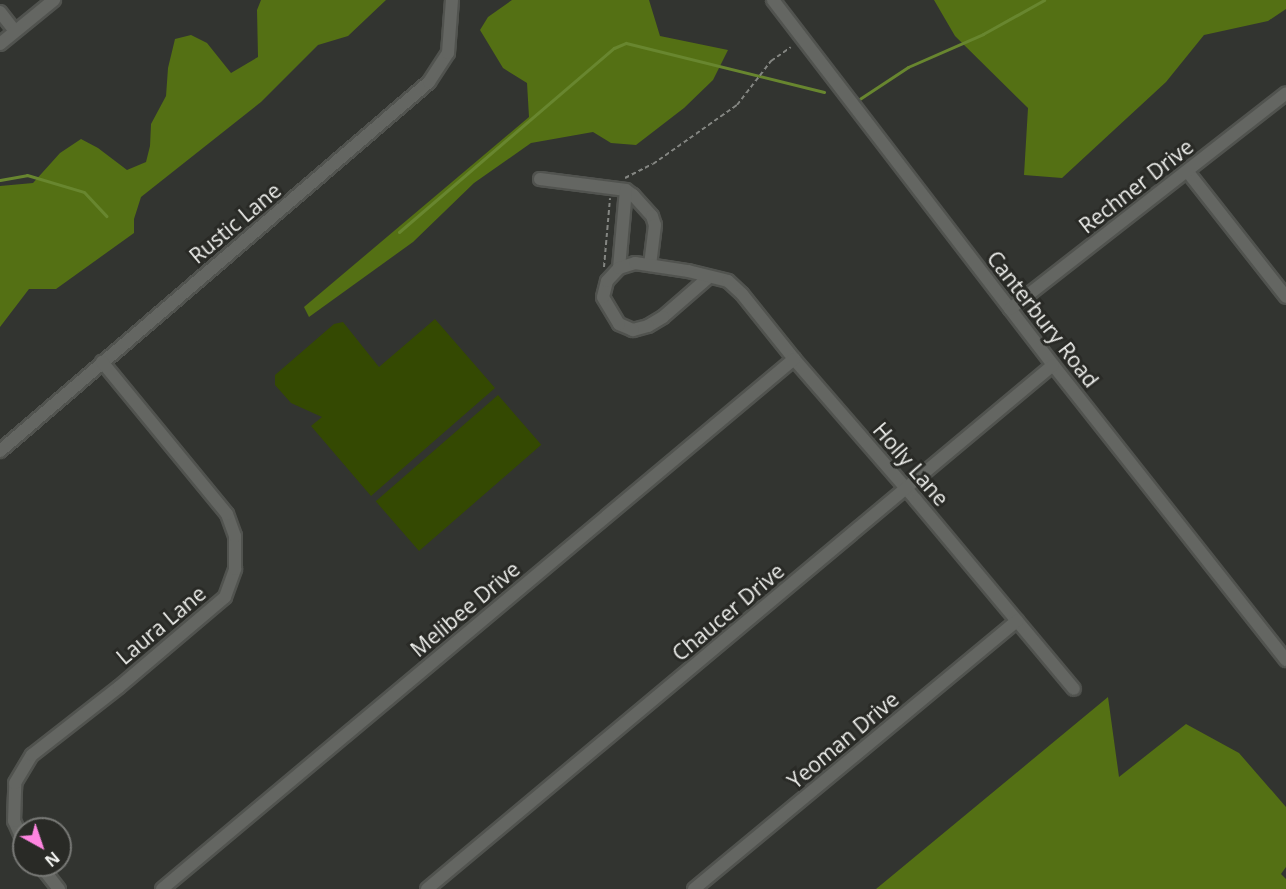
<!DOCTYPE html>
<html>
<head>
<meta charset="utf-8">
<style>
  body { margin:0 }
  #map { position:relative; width:1286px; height:889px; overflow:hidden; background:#323430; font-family:"Open Sans",sans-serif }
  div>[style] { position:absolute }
  .green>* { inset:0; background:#344902; transform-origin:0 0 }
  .forest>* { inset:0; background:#547014 }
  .stream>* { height:3px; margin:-1.5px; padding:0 1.5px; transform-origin:1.5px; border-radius:1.5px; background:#68862f }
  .path>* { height:2px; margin-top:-1px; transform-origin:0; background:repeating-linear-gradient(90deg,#848682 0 4.5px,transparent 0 7.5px) }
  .roads { filter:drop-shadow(2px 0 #51534f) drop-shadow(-2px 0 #51534f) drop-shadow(0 2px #51534f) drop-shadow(0 -2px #51534f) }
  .minor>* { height:12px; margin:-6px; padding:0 6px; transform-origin:6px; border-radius:6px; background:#646662 }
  span { translate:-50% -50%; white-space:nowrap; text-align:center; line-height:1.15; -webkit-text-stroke:6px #292a26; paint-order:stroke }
  .street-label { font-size:21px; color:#eff0ed }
  .north { position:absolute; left:12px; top:817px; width:60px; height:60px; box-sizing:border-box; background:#292a26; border:2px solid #787976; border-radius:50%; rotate:140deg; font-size:16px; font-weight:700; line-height:24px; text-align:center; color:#eff0ed }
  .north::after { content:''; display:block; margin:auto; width:21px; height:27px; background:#fe85e0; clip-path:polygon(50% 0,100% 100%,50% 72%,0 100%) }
</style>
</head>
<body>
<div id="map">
  <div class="green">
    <div style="clip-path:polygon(435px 319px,495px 388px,371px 496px,311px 426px,322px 417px,291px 403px,275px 385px,275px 375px,334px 324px,343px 322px,379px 367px)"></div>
    <div style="left:498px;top:395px;width:66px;height:162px;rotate:49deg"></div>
  </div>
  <div class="forest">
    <div style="clip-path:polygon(261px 0,386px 0,348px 36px,318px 45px,261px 102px,141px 197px,134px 219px,134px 233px,56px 289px,29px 289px,0 327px,0 186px,33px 183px,60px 153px,81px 139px,98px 148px,127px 170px,146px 162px,150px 146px,151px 124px,166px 96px,168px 68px,175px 39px,191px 35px,207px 43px,231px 73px,258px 57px,257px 10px)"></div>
    <div style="clip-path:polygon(512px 0,649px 0,660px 36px,728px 50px,713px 80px,684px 108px,636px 145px,611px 143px,593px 132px,531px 143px,474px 183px,413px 242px,309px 317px,304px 307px,529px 117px,527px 83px,503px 68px,480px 30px,488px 17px)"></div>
    <div style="clip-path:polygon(934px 0,1286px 0,1286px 9px,1268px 21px,1204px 35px,1166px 82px,1062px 178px,1024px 175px,1028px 108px,955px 36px)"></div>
    <div style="clip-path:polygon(1108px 697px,1119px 777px,1186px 724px,1239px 753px,1286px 807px,1286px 867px,1281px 874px,1286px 879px,1286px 889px,876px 889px)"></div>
  </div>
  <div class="stream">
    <div style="left:858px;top:100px;width:60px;rotate:-33.4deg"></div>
    <div style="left:908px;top:67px;width:82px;rotate:-23.7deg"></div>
    <div style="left:983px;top:34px;width:70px;rotate:-29.1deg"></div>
    <div style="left:0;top:180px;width:27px;rotate:-10deg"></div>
    <div style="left:27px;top:175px;width:59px;rotate:16.6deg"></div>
    <div style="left:84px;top:192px;width:33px;rotate:47deg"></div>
    <div style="left:399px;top:232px;width:283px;rotate:-40.6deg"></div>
    <div style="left:614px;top:48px;width:13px;rotate:-23deg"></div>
    <div style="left:626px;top:43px;width:204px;rotate:13.9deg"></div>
  </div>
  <div class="path">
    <div style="left:625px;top:178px;width:31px;rotate:-27deg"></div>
    <div style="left:653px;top:164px;width:103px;rotate:-35.1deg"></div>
    <div style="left:737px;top:105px;width:56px;rotate:-52.3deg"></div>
    <div style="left:771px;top:61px;width:24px;rotate:-35deg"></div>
    <div style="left:604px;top:267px;width:69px;rotate:-85deg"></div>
  </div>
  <div class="roads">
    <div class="minor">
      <div style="left:773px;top:0;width:460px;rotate:52.5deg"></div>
      <div style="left:1053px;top:365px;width:376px;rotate:51.7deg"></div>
      <div style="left:0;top:12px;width:24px;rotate:52deg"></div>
      <div style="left:0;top:44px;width:70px;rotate:-39.2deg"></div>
      <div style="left:1187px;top:171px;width:160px;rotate:51.8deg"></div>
      <div style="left:540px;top:179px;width:87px;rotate:7.3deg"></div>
      <div style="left:626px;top:190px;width:9px;rotate:36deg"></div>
      <div style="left:633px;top:195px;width:28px;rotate:48deg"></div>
      <div style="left:652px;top:216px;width:9px;rotate:72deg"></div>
      <div style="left:655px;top:225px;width:40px;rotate:97.1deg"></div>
      <div style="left:619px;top:268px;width:78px;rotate:-84.9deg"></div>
      <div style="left:709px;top:277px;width:61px;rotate:139deg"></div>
      <div style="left:663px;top:317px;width:17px;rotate:149deg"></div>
      <div style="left:648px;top:326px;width:16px;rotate:165deg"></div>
      <div style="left:633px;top:330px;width:15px;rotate:-157deg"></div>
      <div style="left:619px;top:324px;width:31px;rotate:-121deg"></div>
      <div style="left:603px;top:297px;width:16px;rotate:-76deg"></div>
      <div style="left:607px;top:281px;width:18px;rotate:-47deg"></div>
      <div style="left:619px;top:268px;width:17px;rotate:-17deg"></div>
      <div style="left:635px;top:263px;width:54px;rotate:8.6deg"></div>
      <div style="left:688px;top:271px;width:41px;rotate:14deg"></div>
      <div style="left:728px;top:281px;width:19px;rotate:43deg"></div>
      <div style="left:742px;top:294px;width:83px;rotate:51.3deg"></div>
      <div style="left:794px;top:359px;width:186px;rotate:49.1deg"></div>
      <div style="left:916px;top:500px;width:246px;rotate:50.1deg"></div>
      <div style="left:1010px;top:309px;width:350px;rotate:-38deg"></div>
      <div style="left:0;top:451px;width:566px;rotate:-40.7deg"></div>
      <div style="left:429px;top:82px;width:35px;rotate:-57deg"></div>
      <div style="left:448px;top:53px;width:53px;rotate:-85.7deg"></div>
      <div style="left:24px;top:843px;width:24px;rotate:-114deg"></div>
      <div style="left:14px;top:821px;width:38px;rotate:-88deg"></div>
      <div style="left:15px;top:783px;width:33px;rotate:-59deg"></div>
      <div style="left:32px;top:755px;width:110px;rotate:-38deg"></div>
      <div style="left:119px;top:687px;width:139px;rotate:-40.3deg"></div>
      <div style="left:225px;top:597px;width:30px;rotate:-70deg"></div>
      <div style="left:235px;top:569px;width:33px;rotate:-90deg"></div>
      <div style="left:235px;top:536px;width:23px;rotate:-110deg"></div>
      <div style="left:227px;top:514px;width:197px;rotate:-129.4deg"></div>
      <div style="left:40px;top:865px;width:31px;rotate:52deg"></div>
      <div style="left:162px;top:889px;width:825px;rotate:-39.98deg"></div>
      <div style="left:427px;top:889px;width:816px;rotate:-39.93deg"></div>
      <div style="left:694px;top:889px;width:420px;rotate:-39.7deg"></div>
    </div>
  </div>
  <div class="street-label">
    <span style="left:1136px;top:186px;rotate:-38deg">Rechner Drive</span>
    <span style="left:235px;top:223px;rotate:-40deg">Rustic Lane</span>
    <span style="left:1043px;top:319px;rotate:52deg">Canterbury Road</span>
    <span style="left:911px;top:464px;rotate:49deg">Holly Lane</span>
    <span style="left:465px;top:609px;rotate:-40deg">Melibee Drive</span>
    <span style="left:728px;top:612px;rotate:-40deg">Chaucer Drive</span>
    <span style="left:161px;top:625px;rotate:-40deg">Laura Lane</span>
    <span style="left:843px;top:740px;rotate:-40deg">Yeoman Drive</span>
  </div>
  <div class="north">N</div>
</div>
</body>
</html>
